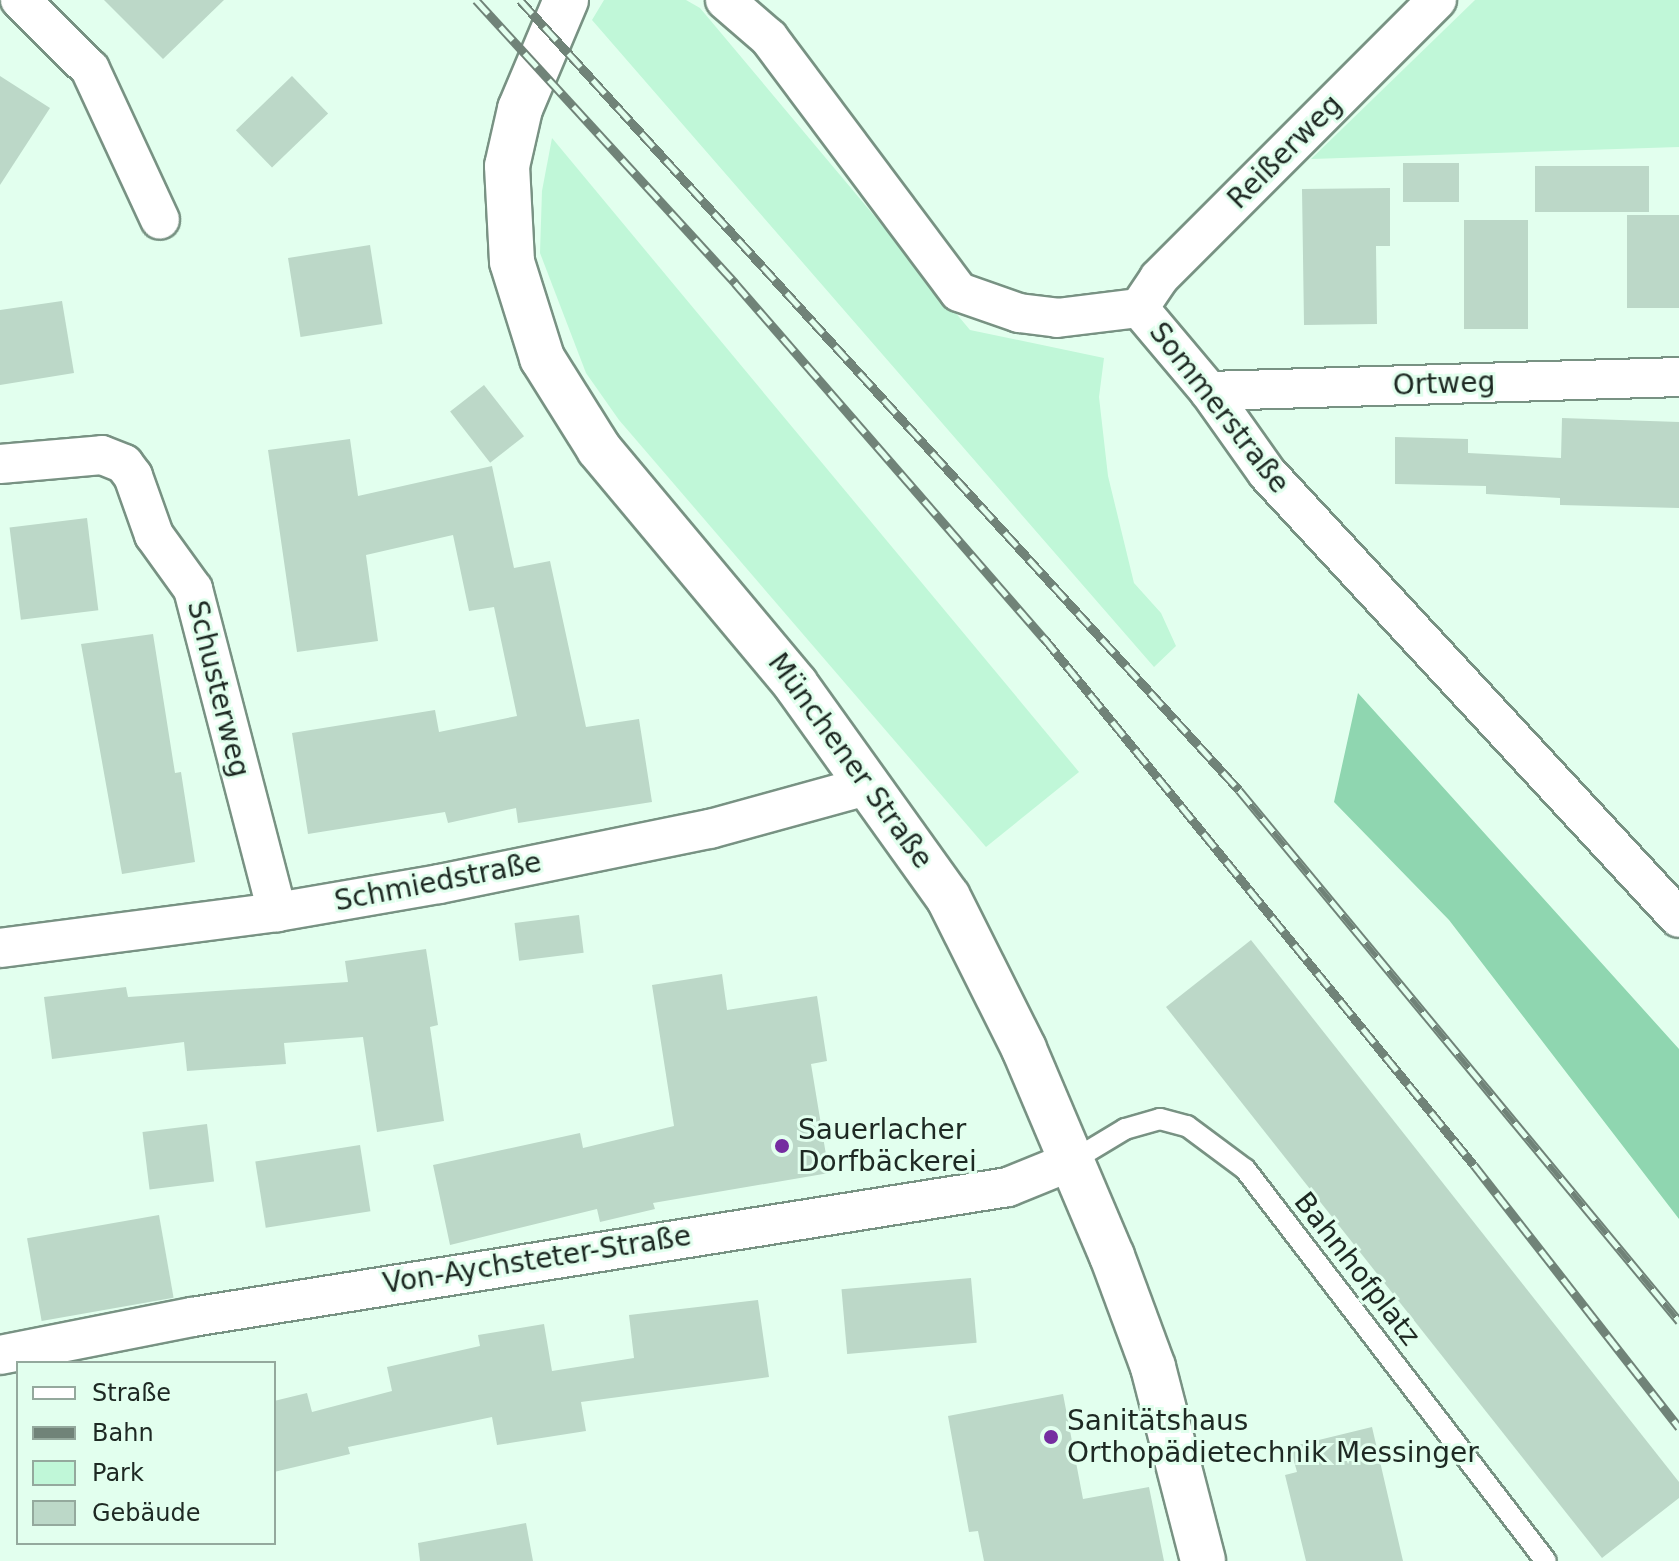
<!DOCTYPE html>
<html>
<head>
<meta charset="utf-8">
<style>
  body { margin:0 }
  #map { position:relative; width:1679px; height:1561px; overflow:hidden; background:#e2ffee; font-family:"DejaVu Sans",sans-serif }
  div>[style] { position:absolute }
  .green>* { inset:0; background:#c0f7d8 }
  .forest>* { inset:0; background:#8fd6b0 }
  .building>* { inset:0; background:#bcd8c8; transform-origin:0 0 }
  .roads { filter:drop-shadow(2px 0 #789283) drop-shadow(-2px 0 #789283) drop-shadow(0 2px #789283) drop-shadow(0 -2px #789283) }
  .service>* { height:20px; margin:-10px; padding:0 10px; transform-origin:10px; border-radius:10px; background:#fff }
  .minor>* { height:38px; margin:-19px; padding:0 19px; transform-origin:19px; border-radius:19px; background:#fff }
  .secondary>* { height:44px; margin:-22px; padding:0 22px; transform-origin:22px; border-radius:22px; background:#fff }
  .rail>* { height:9px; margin-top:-4.5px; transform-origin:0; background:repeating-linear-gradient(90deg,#e2ffee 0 18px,#708378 0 36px); box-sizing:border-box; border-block:2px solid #708378 }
  .dots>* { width:22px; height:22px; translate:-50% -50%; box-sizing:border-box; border:4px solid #e2ffee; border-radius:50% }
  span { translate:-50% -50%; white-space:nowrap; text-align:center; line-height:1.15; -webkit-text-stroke:6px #e2ffee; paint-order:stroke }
  .street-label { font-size:28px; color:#1e2923 }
  .poi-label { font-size:28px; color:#1e2923 }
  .left { translate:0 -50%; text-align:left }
  .legend { position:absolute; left:16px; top:1361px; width:260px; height:184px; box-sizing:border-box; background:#e2ffee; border:2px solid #94a99d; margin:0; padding:10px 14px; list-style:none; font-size:24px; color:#1e2923 }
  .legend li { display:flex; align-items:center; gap:16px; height:40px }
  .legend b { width:40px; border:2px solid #94a99d }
</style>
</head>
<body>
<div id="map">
  <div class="green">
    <div style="clip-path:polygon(604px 0,686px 0,700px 8px,970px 330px,1104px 358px,1099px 397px,1108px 476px,1134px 583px,1161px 613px,1176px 646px,1154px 667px,592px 20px)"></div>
    <div style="clip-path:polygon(1475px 0,1679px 0,1679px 147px,1311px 159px)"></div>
    <div style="clip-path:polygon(552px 138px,1079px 772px,986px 847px,619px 420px,586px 373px,540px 253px,542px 191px)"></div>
  </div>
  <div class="forest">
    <div style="clip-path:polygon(1358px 693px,1679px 1049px,1679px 1219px,1449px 920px,1334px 802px)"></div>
  </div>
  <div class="building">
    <div style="clip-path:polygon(104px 0,224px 0,163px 59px)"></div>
    <div style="clip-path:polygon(0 76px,50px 108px,0 185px)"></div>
    <div style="left:292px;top:76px;width:52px;height:78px;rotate:46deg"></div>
    <div style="left:1403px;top:163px;width:56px;height:39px"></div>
    <div style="left:1649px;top:166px;width:46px;height:114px;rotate:90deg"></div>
    <div style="clip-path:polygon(1390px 188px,1390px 246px,1376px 246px,1377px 324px,1304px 325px,1302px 189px)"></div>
    <div style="left:1679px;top:215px;width:93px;height:52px;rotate:90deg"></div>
    <div style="left:1464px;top:220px;width:64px;height:109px"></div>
    <div style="left:370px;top:245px;width:80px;height:83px;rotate:81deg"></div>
    <div style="clip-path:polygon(62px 301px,74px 373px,0 385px,0 310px)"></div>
    <div style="left:484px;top:385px;width:65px;height:43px;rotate:52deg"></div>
    <div style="clip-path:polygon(1562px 418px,1679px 422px,1679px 508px,1560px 505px,1560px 498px,1486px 494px,1486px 486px,1395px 484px,1395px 437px,1468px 439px,1468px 453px,1561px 458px)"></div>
    <div style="clip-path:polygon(350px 439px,358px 496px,492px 466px,514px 568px,550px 561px,586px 727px,639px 719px,652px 802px,518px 823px,516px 808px,448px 823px,445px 812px,308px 834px,292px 733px,435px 710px,439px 732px,517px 716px,494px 607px,469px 611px,453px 535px,366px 555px,378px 641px,297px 652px,268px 450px)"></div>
    <div style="left:87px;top:518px;width:93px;height:78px;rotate:83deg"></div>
    <div style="clip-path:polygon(153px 634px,175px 773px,181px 772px,195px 862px,122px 874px,81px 644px)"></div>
    <div style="left:579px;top:915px;width:38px;height:65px;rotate:83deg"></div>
    <div style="clip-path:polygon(1251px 940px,1679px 1482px,1679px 1498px,1602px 1558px,1166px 1007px)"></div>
    <div style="clip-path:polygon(426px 949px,438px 1025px,430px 1027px,444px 1121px,377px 1132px,363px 1037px,284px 1043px,286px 1064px,187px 1071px,184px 1042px,52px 1059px,44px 997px,126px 987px,128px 997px,348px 982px,345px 961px)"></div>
    <div style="clip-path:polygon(722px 974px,727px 1010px,817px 996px,827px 1061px,811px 1064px,829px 1173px,653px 1203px,655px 1209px,600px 1222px,597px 1209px,450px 1245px,433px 1165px,580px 1133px,583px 1148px,674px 1126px,652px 985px)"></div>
    <div style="left:207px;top:1124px;width:58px;height:65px;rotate:83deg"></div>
    <div style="left:360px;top:1145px;width:67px;height:106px;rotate:81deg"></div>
    <div style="left:159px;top:1215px;width:84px;height:134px;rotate:80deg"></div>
    <div style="left:971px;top:1278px;width:65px;height:130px;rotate:85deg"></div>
    <div style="clip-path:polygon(758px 1300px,769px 1377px,581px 1402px,586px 1431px,497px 1445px,492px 1417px,348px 1447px,350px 1454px,274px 1472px,274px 1401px,307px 1393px,312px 1412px,392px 1391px,387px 1367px,480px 1346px,478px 1335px,544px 1324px,552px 1371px,634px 1358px,629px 1315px)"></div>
    <div style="clip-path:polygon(1063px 1394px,1083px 1499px,1149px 1487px,1164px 1561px,984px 1561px,978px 1531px,969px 1532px,948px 1416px)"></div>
    <div style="clip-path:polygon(1372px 1427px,1403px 1561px,1306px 1561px,1285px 1475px,1297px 1472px,1290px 1447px)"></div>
    <div style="clip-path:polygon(526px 1523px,533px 1561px,420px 1561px,418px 1543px)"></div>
  </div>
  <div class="roads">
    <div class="service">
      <div style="left:1072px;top:1161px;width:62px;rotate:-31.1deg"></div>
      <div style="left:1125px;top:1129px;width:36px;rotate:-16deg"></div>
      <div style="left:1160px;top:1119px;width:28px;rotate:15deg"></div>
      <div style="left:1187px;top:1126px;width:72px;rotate:36.6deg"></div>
      <div style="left:1245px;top:1169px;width:494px;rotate:52.5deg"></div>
    </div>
    <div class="minor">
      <div style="left:20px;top:0;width:98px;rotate:44.6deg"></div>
      <div style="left:90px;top:69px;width:166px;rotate:65.1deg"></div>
      <div style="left:725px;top:0;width:58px;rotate:40.8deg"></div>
      <div style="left:769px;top:38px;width:317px;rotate:53.2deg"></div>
      <div style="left:959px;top:292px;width:64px;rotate:19.3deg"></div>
      <div style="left:1019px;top:313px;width:38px;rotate:7deg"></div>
      <div style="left:1057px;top:318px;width:83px;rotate:-7deg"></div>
      <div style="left:1139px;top:308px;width:109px;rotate:49.9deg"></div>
      <div style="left:1209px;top:391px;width:100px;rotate:54.7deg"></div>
      <div style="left:1267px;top:473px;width:606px;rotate:47.21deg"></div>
      <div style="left:1139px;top:308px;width:36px;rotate:-56deg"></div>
      <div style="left:1159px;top:278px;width:393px;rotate:-45deg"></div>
      <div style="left:1209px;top:391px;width:470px;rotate:-1.7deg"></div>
      <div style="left:0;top:464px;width:102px;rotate:-5deg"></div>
      <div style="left:102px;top:455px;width:24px;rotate:22deg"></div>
      <div style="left:124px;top:464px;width:15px;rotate:53deg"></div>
      <div style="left:133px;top:476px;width:63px;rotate:70.4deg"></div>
      <div style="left:154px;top:535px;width:67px;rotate:54.2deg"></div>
      <div style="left:193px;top:589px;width:334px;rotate:75.4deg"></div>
      <div style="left:0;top:948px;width:279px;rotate:-7.4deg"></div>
      <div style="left:277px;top:912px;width:164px;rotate:-9.8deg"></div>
      <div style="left:439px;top:884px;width:277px;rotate:-11.5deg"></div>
      <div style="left:710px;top:829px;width:166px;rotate:-15.4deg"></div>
      <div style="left:0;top:1355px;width:196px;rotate:-11.2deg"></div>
      <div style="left:192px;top:1317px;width:826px;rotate:-9.05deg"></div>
      <div style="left:1008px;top:1187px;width:69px;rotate:-22.1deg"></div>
    </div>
    <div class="secondary">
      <div style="left:566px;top:0;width:118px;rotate:112.9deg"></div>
      <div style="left:520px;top:109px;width:58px;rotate:102.8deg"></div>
      <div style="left:507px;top:166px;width:96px;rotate:87deg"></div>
      <div style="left:512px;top:262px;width:101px;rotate:72.6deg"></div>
      <div style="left:542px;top:358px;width:107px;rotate:57.9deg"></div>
      <div style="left:599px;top:449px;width:307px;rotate:50.1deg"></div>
      <div style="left:796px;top:685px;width:261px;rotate:54.4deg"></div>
      <div style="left:948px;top:897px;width:170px;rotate:63.4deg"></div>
      <div style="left:1024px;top:1049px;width:225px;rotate:67deg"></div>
      <div style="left:1112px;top:1256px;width:118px;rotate:69.7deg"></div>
      <div style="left:1153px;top:1367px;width:200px;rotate:75.5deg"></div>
    </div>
  </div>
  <div class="rail">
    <div style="left:476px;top:0;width:384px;rotate:47.5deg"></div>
    <div style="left:735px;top:283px;width:471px;rotate:49deg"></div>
    <div style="left:1044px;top:638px;width:680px;rotate:50.79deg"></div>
    <div style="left:1474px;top:1165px;width:333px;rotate:52deg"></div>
    <div style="left:520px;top:0;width:1068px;rotate:47.69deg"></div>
    <div style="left:1239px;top:790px;width:690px;rotate:50.35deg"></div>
  </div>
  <div class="dots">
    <div style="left:782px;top:1146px;background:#752da0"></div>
    <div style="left:1051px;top:1437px;background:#752da0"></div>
  </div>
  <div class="street-label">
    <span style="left:1285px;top:152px;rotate:-45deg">Reißerweg</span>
    <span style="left:1444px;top:384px;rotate:-2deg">Ortweg</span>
    <span style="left:1219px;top:408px;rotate:52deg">Sommerstraße</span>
    <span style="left:218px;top:689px;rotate:76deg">Schusterweg</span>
    <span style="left:850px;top:761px;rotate:54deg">Münchener Straße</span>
    <span style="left:438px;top:882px;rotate:-11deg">Schmiedstraße</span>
    <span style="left:537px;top:1260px;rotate:-9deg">Von-Aychsteter-Straße</span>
    <span style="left:1357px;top:1269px;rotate:52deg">Bahnhofplatz</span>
  </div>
  <div class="poi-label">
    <span class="left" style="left:798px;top:1146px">Sauerlacher<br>Dorfbäckerei</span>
    <span class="left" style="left:1067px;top:1437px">Sanitätshaus<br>Orthopädietechnik Messinger</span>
  </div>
  <ul class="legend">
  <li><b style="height:10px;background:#fff"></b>Straße</li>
  <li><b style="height:10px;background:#708378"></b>Bahn</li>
  <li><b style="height:22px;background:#c0f7d8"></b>Park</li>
  <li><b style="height:22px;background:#bcd8c8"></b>Gebäude</li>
  </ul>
</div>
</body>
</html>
